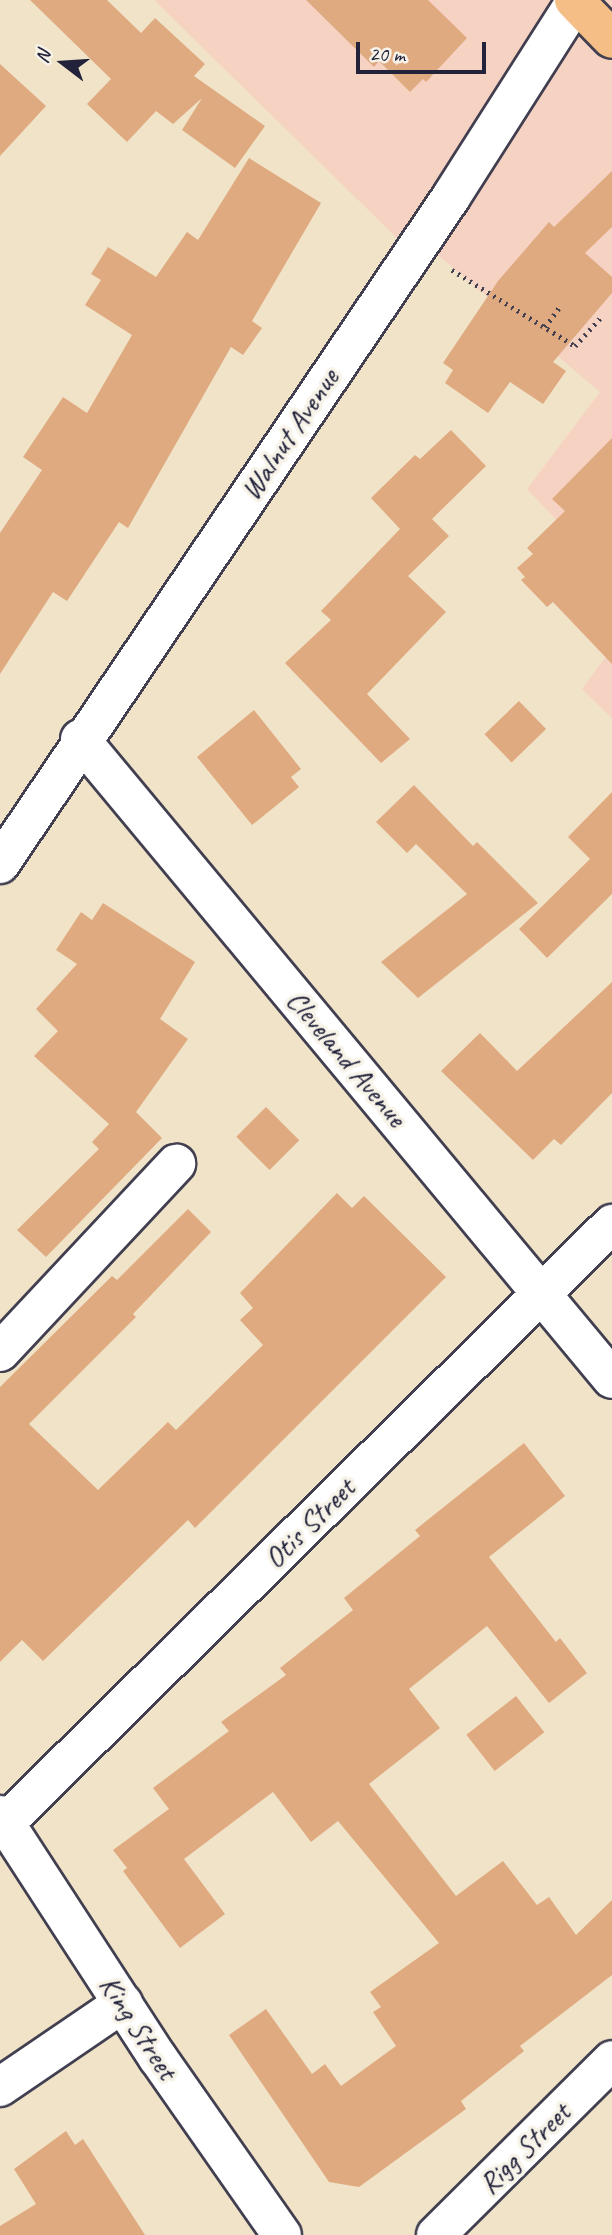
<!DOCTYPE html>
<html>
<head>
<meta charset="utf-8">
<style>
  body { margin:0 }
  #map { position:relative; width:612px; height:2235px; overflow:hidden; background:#f0e3c8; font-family:Caveat,sans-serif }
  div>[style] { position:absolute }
  .built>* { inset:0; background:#f6d2c3 }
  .building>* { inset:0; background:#e0aa80; transform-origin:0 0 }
  .path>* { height:4.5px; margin-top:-2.25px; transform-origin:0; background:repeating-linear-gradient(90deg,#413f50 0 2px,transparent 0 7px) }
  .roads { filter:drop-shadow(2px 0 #413f50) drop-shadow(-2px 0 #413f50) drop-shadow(0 2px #413f50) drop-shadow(0 -2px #413f50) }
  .minor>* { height:38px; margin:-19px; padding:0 19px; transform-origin:19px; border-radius:19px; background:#fff }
  .highway>* { height:38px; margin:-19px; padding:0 19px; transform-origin:19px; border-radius:19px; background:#f6be87 }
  span { translate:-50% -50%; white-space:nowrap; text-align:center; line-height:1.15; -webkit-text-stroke:7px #f7f3e8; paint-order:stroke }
  .street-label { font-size:30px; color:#22223b }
  .north { position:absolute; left:28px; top:28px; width:70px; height:70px; -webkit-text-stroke:5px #f7f3e8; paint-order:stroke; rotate:287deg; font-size:19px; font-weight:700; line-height:28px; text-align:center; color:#22223b }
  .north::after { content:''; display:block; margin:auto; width:24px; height:32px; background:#22223b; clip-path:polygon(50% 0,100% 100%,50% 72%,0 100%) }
  .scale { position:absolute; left:356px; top:42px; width:130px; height:32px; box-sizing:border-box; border:4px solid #22223b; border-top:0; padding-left:9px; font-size:21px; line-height:24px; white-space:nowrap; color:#22223b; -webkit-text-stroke:5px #f7f3e8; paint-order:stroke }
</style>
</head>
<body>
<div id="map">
  <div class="built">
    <div style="clip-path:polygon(154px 0,612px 0,612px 578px,527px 489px,600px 392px,419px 239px,410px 251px)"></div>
    <div style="clip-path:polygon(612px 648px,612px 718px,582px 689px)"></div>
  </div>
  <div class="building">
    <div style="clip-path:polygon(30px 0,107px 0,141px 33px,155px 18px,205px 64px,194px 76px,265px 126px,235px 168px,182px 130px,202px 98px,173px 124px,156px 111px,127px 142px,87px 104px,111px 79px)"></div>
    <div style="clip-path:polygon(306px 0,428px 0,467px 38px,426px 82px,423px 79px,410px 92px,379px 61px,374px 67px)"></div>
    <div style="clip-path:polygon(0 64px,46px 106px,0 156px)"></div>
    <div style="clip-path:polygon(249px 158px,321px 203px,252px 321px,262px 328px,243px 355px,231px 347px,128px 528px,119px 522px,67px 601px,53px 592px,0 674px,0 533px,42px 470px,23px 457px,63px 397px,87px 413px,132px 335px,85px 305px,101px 280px,91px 274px,108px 247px,156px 277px,187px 232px,198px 240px)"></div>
    <div style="clip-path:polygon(612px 171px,612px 227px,585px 253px,612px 277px,612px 293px,553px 362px,566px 371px,543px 404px,510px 382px,488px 413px,445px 383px,453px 370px,443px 363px,498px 281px,549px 222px,554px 227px)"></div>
    <div style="clip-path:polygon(451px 430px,486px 466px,432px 519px,449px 536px,408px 576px,446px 612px,367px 694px,410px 739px,381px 763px,285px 663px,331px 620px,321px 611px,400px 529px,371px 498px,415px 455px,420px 459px)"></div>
    <div style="clip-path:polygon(612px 438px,612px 664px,553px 602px,547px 607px,521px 580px,525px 577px,517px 568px,533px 554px,527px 548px,565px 511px,552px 499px)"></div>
    <div style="left:519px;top:701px;width:39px;height:48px;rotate:46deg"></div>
    <div style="clip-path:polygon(254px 710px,301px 769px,291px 777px,299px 787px,252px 825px,197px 757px)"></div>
    <div style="clip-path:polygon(414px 785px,473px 846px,477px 842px,538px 903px,418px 998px,381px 962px,467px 894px,416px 844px,407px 853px,376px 822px)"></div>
    <div style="clip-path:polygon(612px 792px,612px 894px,547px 958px,519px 929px,590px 859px,568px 837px)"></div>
    <div style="clip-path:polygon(103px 903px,195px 962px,160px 1019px,188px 1039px,136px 1112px,162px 1138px,46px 1257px,17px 1230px,99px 1149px,92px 1142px,109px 1124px,34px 1056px,58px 1031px,36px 1009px,77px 964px,56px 950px,81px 912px,92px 920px)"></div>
    <div style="clip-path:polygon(612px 982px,612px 1093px,561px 1145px,554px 1139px,533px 1160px,441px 1071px,480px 1033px,517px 1071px)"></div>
    <div style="left:266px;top:1107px;width:47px;height:42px;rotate:45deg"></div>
    <div style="clip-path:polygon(337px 1193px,352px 1208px,364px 1196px,446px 1277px,195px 1528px,188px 1520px,43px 1661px,22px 1640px,0 1662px,0 1387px,112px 1276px,117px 1280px,188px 1209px,211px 1232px,133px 1314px,136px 1317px,29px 1424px,98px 1490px,168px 1422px,176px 1430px,263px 1345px,240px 1320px,253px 1308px,240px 1293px)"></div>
    <div style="clip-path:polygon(524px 1443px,565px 1496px,489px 1557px,556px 1642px,560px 1638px,587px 1673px,549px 1703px,487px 1626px,409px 1689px,440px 1728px,369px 1784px,456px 1896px,503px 1861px,537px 1905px,549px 1897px,576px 1935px,612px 1900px,612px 1975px,520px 2046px,524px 2051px,461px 2101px,466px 2109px,359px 2187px,329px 2182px,229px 2035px,266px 2009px,312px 2074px,325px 2064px,341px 2086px,396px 2046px,373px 2012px,381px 2007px,370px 1992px,439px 1943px,338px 1821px,311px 1842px,273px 1792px,184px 1859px,225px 1914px,180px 1948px,123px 1871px,127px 1868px,113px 1850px,169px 1809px,153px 1788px,229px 1731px,221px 1722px,286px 1675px,280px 1668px,353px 1610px,344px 1598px,420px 1536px,415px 1530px)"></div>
    <div style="left:516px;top:1696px;width:46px;height:63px;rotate:52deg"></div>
    <div style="clip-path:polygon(66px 2131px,75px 2145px,83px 2139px,145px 2235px,0 2235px,0 2226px,36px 2204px,14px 2169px)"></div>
  </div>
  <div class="path">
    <div style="left:452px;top:270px;width:145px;rotate:31.7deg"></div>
    <div style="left:575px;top:346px;width:38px;rotate:-48deg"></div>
    <div style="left:545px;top:327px;width:24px;rotate:-54deg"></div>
  </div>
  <div class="roads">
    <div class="minor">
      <div style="left:80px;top:739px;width:832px;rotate:50.26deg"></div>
      <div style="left:0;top:864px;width:805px;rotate:-55.93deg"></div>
      <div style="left:451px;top:197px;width:232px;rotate:-57.5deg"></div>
      <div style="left:0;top:1352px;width:258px;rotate:-46.9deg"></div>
      <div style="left:0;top:1815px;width:290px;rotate:57deg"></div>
      <div style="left:158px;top:2058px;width:216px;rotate:55deg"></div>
      <div style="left:5px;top:1823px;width:853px;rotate:-44.62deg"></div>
      <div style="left:0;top:2087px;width:149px;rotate:-34.3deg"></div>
      <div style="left:436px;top:2235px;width:248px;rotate:-44.8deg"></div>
    </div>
    <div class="highway">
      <div style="left:574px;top:0;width:54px;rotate:45.7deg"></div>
    </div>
  </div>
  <div class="street-label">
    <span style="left:289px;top:434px;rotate:-56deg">Walnut Avenue</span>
    <span style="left:347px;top:1058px;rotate:50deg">Cleveland Avenue</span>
    <span style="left:309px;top:1523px;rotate:-45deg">Otis Street</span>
    <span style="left:139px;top:2027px;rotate:57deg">King Street</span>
    <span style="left:524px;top:2148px;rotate:-45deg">Rigg Street</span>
  </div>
  <div class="north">N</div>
  <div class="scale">20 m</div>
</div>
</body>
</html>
